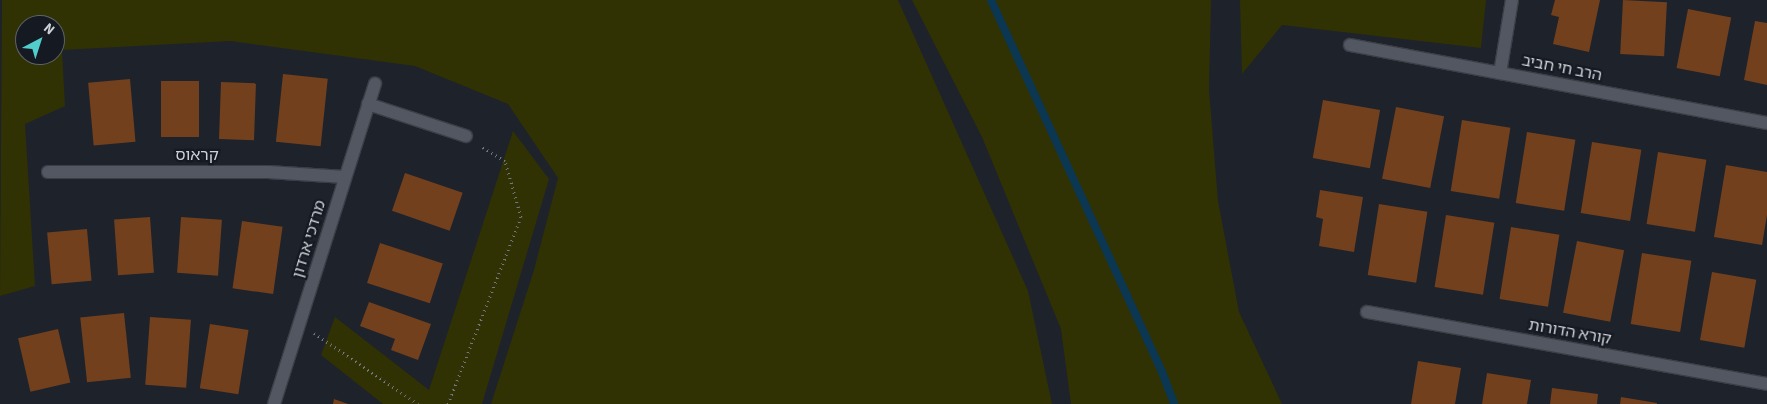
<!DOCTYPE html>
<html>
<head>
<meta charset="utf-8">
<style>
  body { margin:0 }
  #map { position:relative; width:1767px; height:404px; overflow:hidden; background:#1e222b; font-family:"Source Sans 3","Noto Sans Hebrew",sans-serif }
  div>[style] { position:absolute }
  .green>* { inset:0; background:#303203 }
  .stream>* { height:8px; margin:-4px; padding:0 4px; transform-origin:4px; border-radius:4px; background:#0c3753 }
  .building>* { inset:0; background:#72401d; transform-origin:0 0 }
  .path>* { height:3px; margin-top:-1.5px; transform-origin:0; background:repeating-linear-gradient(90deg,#74777f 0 1px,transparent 0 5px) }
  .roads { filter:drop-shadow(1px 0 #3c3e46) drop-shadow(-1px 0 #3c3e46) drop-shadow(0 1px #3c3e46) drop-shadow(0 -1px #3c3e46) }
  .minor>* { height:12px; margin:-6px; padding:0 6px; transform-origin:6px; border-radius:6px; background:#535762 }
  span { translate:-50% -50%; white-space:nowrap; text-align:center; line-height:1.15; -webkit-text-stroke:4.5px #151921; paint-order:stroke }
  .street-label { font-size:16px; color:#cfd1d8 }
  .north { position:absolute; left:15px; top:15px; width:50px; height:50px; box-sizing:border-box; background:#151921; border:1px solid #5f636a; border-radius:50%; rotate:40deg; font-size:14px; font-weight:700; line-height:20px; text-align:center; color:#cfd1d8 }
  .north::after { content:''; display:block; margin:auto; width:18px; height:22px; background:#52cdcd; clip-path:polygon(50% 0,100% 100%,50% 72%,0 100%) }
</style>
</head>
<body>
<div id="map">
  <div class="green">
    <div style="clip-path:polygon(evenodd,2px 0,898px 0,1028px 291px,1052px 404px,491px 404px,534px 270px,558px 178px,508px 104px,415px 66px,230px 41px,62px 50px,65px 106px,25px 124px,35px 286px,0 296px,2px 0,25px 25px,55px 25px,55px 55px,25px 55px,25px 25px)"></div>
    <div style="clip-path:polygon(912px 0,1211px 0,1209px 90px,1218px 201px,1239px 312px,1282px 404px,1071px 404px,1061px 329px,982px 137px)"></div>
    <div style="clip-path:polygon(1240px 0,1486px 0,1481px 48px,1282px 25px,1242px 74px)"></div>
    <div style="clip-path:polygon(513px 131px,549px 179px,482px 404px,383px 404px,321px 355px,335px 317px,429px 390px)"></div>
  </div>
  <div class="stream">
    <div style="left:991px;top:0;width:409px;rotate:65.3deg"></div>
    <div style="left:1162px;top:372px;width:34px;rotate:69deg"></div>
  </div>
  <div class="building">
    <div style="clip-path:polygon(1555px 0,1600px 0,1589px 52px,1553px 44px,1559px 17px,1551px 15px)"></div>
    <div style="left:1623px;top:0;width:44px;height:54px;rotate:3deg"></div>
    <div style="left:1688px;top:9px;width:44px;height:60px;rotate:11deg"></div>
    <div style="clip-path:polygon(1755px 21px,1767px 23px,1767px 85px,1744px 80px)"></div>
    <div style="left:283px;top:74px;width:45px;height:68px;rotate:6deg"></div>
    <div style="left:130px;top:79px;width:63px;height:42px;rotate:85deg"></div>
    <div style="left:161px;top:81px;width:38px;height:56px"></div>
    <div style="left:221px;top:82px;width:35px;height:57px;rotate:2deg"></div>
    <div style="left:1323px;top:100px;width:58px;height:59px;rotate:10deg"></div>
    <div style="left:1396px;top:107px;width:49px;height:73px;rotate:11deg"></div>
    <div style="left:1462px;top:120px;width:49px;height:72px;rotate:9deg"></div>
    <div style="left:1527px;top:132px;width:49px;height:72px;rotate:9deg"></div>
    <div style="left:1592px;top:142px;width:50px;height:72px;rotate:9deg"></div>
    <div style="left:1658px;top:152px;width:49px;height:73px;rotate:9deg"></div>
    <div style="clip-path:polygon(1726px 165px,1767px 172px,1767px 215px,1762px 245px,1714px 237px)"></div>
    <div style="left:405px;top:173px;width:61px;height:40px;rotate:19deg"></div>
    <div style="clip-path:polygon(1320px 190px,1363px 197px,1354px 252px,1319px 246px,1323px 219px,1316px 217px)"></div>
    <div style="left:1379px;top:204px;width:49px;height:72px;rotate:9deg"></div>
    <div style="left:1446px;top:215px;width:49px;height:73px;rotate:9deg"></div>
    <div style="left:150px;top:217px;width:56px;height:36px;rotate:86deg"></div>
    <div style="left:181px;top:217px;width:41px;height:56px;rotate:4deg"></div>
    <div style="left:242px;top:221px;width:41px;height:68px;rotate:8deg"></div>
    <div style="left:1511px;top:227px;width:49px;height:73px;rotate:9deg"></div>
    <div style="left:87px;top:229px;width:52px;height:40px;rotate:85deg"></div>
    <div style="left:1577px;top:241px;width:48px;height:73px;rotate:11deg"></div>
    <div style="left:380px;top:243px;width:66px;height:42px;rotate:18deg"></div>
    <div style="left:1642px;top:253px;width:50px;height:72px;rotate:9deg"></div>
    <div style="left:1712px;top:272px;width:45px;height:69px;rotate:10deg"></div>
    <div style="clip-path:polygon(369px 302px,431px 324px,418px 360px,391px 350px,395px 339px,360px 326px)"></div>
    <div style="left:124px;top:313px;width:65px;height:44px;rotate:84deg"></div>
    <div style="left:150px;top:317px;width:41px;height:68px;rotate:4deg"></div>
    <div style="left:210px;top:324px;width:39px;height:65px;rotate:9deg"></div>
    <div style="left:58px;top:329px;width:55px;height:41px;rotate:77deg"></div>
    <div style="clip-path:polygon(1418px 361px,1461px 368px,1455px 404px,1411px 404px)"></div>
    <div style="clip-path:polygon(1487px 373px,1531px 380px,1527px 404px,1482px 404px)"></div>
    <div style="clip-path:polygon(1552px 388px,1598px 394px,1597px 404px,1550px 404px)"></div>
    <div style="clip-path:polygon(1621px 397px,1657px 403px,1657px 404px,1620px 404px)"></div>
    <div style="clip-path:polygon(334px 399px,348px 404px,333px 404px)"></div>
  </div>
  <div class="path">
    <div style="left:314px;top:333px;width:126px;rotate:34.3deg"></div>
    <div style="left:448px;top:404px;width:201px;rotate:-68.7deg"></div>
    <div style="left:521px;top:217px;width:58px;rotate:-105.9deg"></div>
    <div style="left:505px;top:161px;width:28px;rotate:-148deg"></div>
  </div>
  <div class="roads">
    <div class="minor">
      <div style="left:1350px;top:45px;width:424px;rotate:10.6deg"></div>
      <div style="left:1500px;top:73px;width:74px;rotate:-80.7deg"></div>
      <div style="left:368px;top:104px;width:103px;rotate:18.1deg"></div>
      <div style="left:48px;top:172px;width:220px"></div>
      <div style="left:268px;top:172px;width:77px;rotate:3.7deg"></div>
      <div style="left:1367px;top:312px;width:406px;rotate:10.2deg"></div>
      <div style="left:274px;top:404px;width:336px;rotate:-72.5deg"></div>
    </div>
  </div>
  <div class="street-label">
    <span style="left:1562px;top:68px;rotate:11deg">הרב חי חביב</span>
    <span style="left:197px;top:155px">קראוס</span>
    <span style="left:309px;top:239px;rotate:-73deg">מרדכי ארדון</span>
    <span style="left:1570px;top:332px;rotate:10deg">קורא הדורות</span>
  </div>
  <div class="north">N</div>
</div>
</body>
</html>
